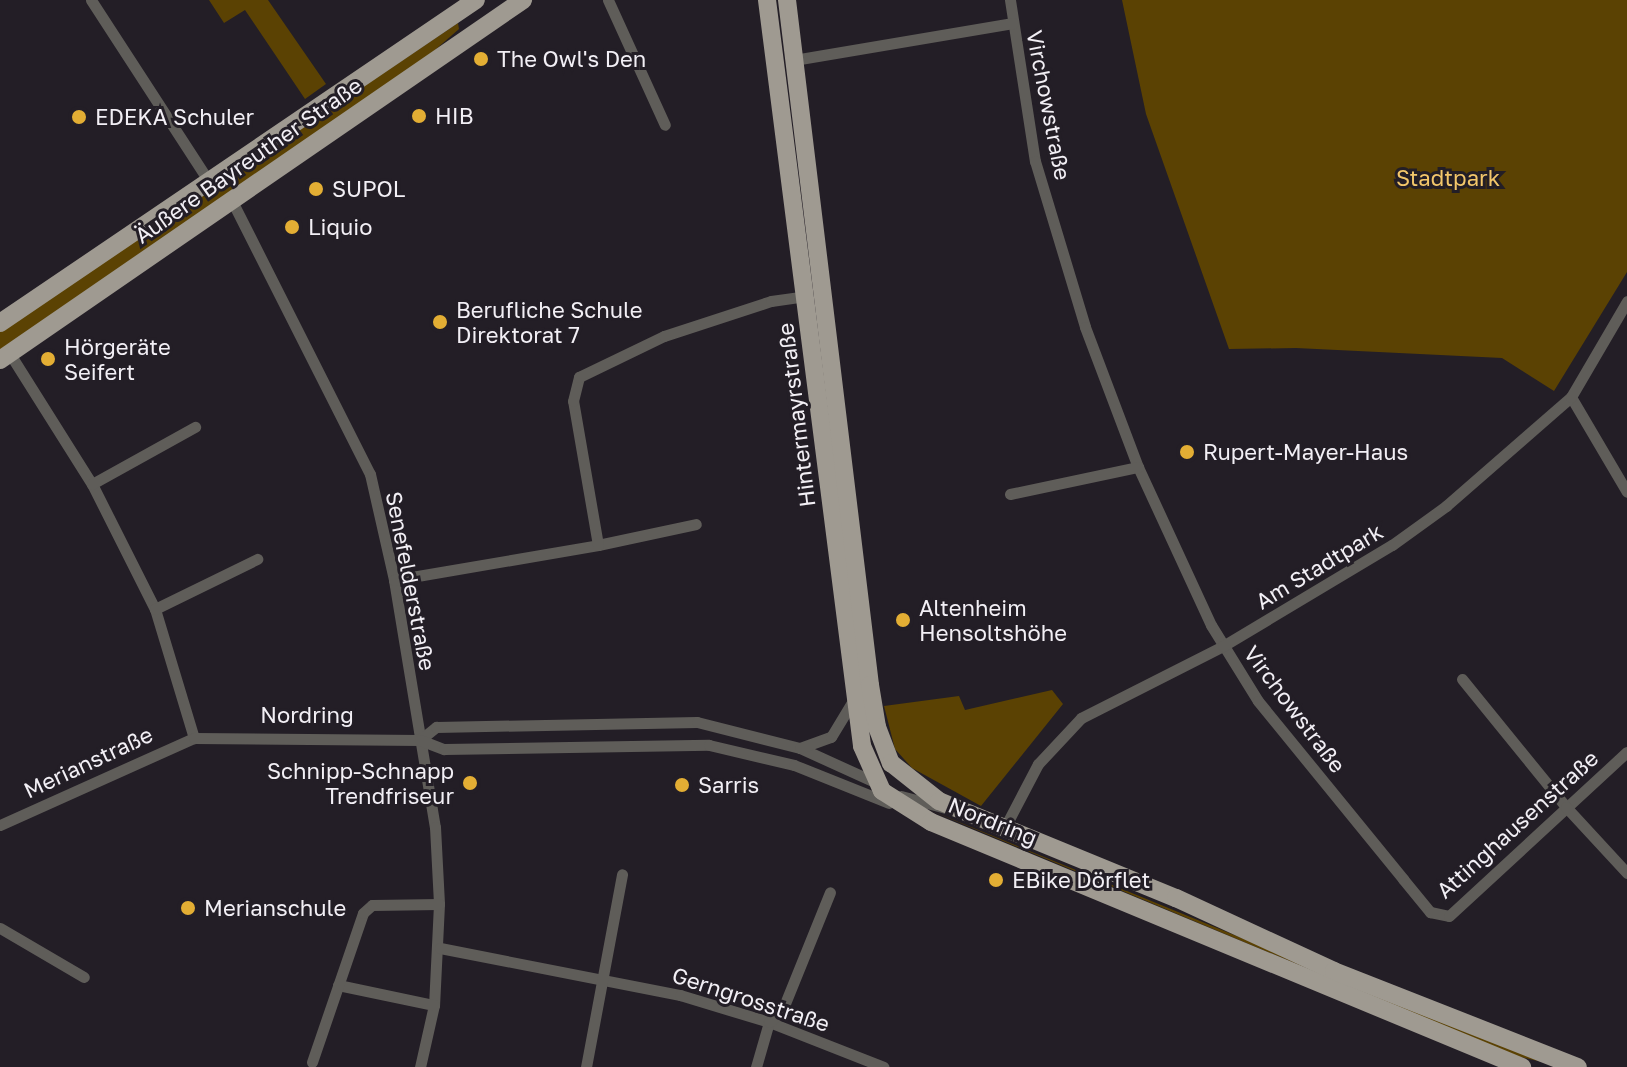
<!DOCTYPE html>
<html>
<head>
<meta charset="utf-8">
<style>
  body { margin:0 }
  #map { position:relative; width:1627px; height:1067px; overflow:hidden; background:#231e26; font-family:"Golos Text",sans-serif }
  div>[style] { position:absolute }
  .green>* { inset:0; background:#5b4203 }
  .street>* { height:11px; margin:-5.5px; padding:0 5.5px; transform-origin:5.5px; border-radius:5.5px; background:#5f5d59 }
  .primary>* { height:18px; margin:-9px; padding:0 9px; transform-origin:9px; border-radius:9px; background:#9f9a91 }
  .dots>* { width:22px; height:22px; translate:-50% -50%; box-sizing:border-box; border:4px solid #231e26; border-radius:50% }
  span { translate:-50% -50%; white-space:nowrap; text-align:center; line-height:1.15; -webkit-text-stroke:6px #231e26; paint-order:stroke }
  .poi-label { font-size:22px; color:#f2eff5 }
  .left { translate:0 -50%; text-align:left }
  .right { translate:-100% -50%; text-align:right }
  .street-label { font-size:22px; color:#f2eff5 }
  .park-label { font-size:22px; color:#f3c76a }
</style>
</head>
<body>
<div id="map">
  <div class="green">
    <div style="clip-path:polygon(209px 0,268px 0,326px 84px,305px 99px,245px 10px,224px 23px)"></div>
    <div style="clip-path:polygon(1122px 0,1627px 0,1627px 272px,1554px 391px,1502px 358px,1296px 348px,1229px 349px,1146px 114px)"></div>
    <div style="clip-path:polygon(458px 23px,459px 29px,427px 57px,0 351px,0 331px)"></div>
    <div style="clip-path:polygon(1052px 690px,1063px 704px,981px 806px,912px 768px,895px 749px,884px 706px,959px 696px,965px 710px)"></div>
    <div style="clip-path:polygon(927px 809px,1283px 955px,1564px 1067px,1516px 1056px)"></div>
  </div>
  <div class="street">
    <div style="left:91px;top:0;width:218px;rotate:57deg"></div>
    <div style="left:608px;top:0;width:137px;rotate:65.5deg"></div>
    <div style="left:1010px;top:0;width:163px;rotate:81.2deg"></div>
    <div style="left:1035px;top:161px;width:173px;rotate:73.2deg"></div>
    <div style="left:1085px;top:327px;width:150px;rotate:69.3deg"></div>
    <div style="left:1138px;top:467px;width:174px;rotate:65.2deg"></div>
    <div style="left:1211px;top:625px;width:89px;rotate:58.3deg"></div>
    <div style="left:1258px;top:701px;width:230px;rotate:50.8deg"></div>
    <div style="left:1403px;top:879px;width:43px;rotate:50.7deg"></div>
    <div style="left:1430px;top:912px;width:19px;rotate:12deg"></div>
    <div style="left:1449px;top:916px;width:242px;rotate:-42.7deg"></div>
    <div style="left:794px;top:60px;width:222px;rotate:-9.6deg"></div>
    <div style="left:232px;top:201px;width:306px;rotate:63.2deg"></div>
    <div style="left:370px;top:474px;width:109px;rotate:77.2deg"></div>
    <div style="left:394px;top:580px;width:250px;rotate:80.6deg"></div>
    <div style="left:435px;top:827px;width:77px;rotate:87deg"></div>
    <div style="left:439px;top:904px;width:101px;rotate:92.8deg"></div>
    <div style="left:434px;top:1005px;width:64px;rotate:102.7deg"></div>
    <div style="left:10px;top:354px;width:154px;rotate:57.8deg"></div>
    <div style="left:92px;top:484px;width:140px;rotate:63.3deg"></div>
    <div style="left:155px;top:609px;width:135px;rotate:73.2deg"></div>
    <div style="left:1571px;top:397px;width:110px;rotate:59.5deg"></div>
    <div style="left:92px;top:484px;width:118px;rotate:-29deg"></div>
    <div style="left:1010px;top:494px;width:131px;rotate:-11.9deg"></div>
    <div style="left:598px;top:545px;width:100px;rotate:-12.1deg"></div>
    <div style="left:394px;top:580px;width:207px;rotate:-9.7deg"></div>
    <div style="left:598px;top:545px;width:146px;rotate:-99.8deg"></div>
    <div style="left:573px;top:401px;width:25px;rotate:-76deg"></div>
    <div style="left:579px;top:377px;width:94px;rotate:-25.8deg"></div>
    <div style="left:664px;top:336px;width:113px;rotate:-18.1deg"></div>
    <div style="left:771px;top:301px;width:35px;rotate:-8deg"></div>
    <div style="left:155px;top:609px;width:114px;rotate:-26.1deg"></div>
    <div style="left:1462px;top:679px;width:165px;rotate:50.9deg"></div>
    <div style="left:1566px;top:807px;width:90px;rotate:47.3deg"></div>
    <div style="left:420px;top:740px;width:21px;rotate:-39deg"></div>
    <div style="left:436px;top:727px;width:261px;rotate:-1.1deg"></div>
    <div style="left:697px;top:722px;width:106px;rotate:14.2deg"></div>
    <div style="left:800px;top:748px;width:87px;rotate:24.5deg"></div>
    <div style="left:800px;top:748px;width:33px;rotate:-20deg"></div>
    <div style="left:831px;top:737px;width:44px;rotate:-58.8deg"></div>
    <div style="left:901px;top:796px;width:47px;rotate:14.9deg"></div>
    <div style="left:0;top:825px;width:213px;rotate:-24.2deg"></div>
    <div style="left:194px;top:738px;width:226px;rotate:0.5deg"></div>
    <div style="left:420px;top:740px;width:26px;rotate:21deg"></div>
    <div style="left:444px;top:749px;width:265px;rotate:-0.9deg"></div>
    <div style="left:709px;top:745px;width:87px;rotate:13.2deg"></div>
    <div style="left:794px;top:765px;width:102px;rotate:21.8deg"></div>
    <div style="left:1005px;top:827px;width:71px;rotate:-62.4deg"></div>
    <div style="left:1038px;top:764px;width:63px;rotate:-46.9deg"></div>
    <div style="left:1081px;top:718px;width:159px;rotate:-26.9deg"></div>
    <div style="left:1223px;top:646px;width:197px;rotate:-30.9deg"></div>
    <div style="left:1392px;top:545px;width:67px;rotate:-35.8deg"></div>
    <div style="left:1446px;top:506px;width:166px;rotate:-41.1deg"></div>
    <div style="left:1571px;top:397px;width:111px;rotate:-59.7deg"></div>
    <div style="left:0;top:928px;width:97px;rotate:30.3deg"></div>
    <div style="left:440px;top:948px;width:245px;rotate:11.1deg"></div>
    <div style="left:680px;top:995px;width:93px;rotate:16.9deg"></div>
    <div style="left:769px;top:1022px;width:123px;rotate:21.4deg"></div>
    <div style="left:338px;top:985px;width:98px;rotate:11.8deg"></div>
    <div style="left:312px;top:1062px;width:157px;rotate:-71.1deg"></div>
    <div style="left:363px;top:913px;width:12px;rotate:-42deg"></div>
    <div style="left:372px;top:905px;width:67px;rotate:-0.9deg"></div>
    <div style="left:586px;top:1067px;width:196px;rotate:-79.4deg"></div>
    <div style="left:756px;top:1067px;width:47px;rotate:-73.9deg"></div>
    <div style="left:769px;top:1022px;width:17px;rotate:-40deg"></div>
    <div style="left:782px;top:1011px;width:128px;rotate:-68deg"></div>
  </div>
  <div class="primary">
    <div style="left:767px;top:0;width:752px;rotate:82.74deg"></div>
    <div style="left:862px;top:746px;width:49px;rotate:66deg"></div>
    <div style="left:882px;top:791px;width:58px;rotate:32.3deg"></div>
    <div style="left:931px;top:822px;width:640px;rotate:22.52deg"></div>
    <div style="left:787px;top:0;width:690px;rotate:83.09deg"></div>
    <div style="left:870px;top:685px;width:43px;rotate:80.5deg"></div>
    <div style="left:877px;top:727px;width:39px;rotate:69deg"></div>
    <div style="left:891px;top:763px;width:61px;rotate:38.4deg"></div>
    <div style="left:939px;top:801px;width:256px;rotate:22.3deg"></div>
    <div style="left:1176px;top:898px;width:174px;rotate:24.8deg"></div>
    <div style="left:1334px;top:971px;width:262px;rotate:21.5deg"></div>
    <div style="left:0;top:323px;width:575px;rotate:-34.16deg"></div>
    <div style="left:0;top:360px;width:635px;rotate:-34.54deg"></div>
  </div>
  <div class="dots">
    <div style="left:481px;top:59px;background:#e3ae34"></div>
    <div style="left:419px;top:116px;background:#e3ae34"></div>
    <div style="left:79px;top:117px;background:#e3ae34"></div>
    <div style="left:316px;top:189px;background:#e3ae34"></div>
    <div style="left:292px;top:227px;background:#e3ae34"></div>
    <div style="left:440px;top:322px;background:#e3ae34"></div>
    <div style="left:48px;top:359px;background:#e3ae34"></div>
    <div style="left:1187px;top:452px;background:#e3ae34"></div>
    <div style="left:903px;top:620px;background:#e3ae34"></div>
    <div style="left:470px;top:783px;background:#e3ae34"></div>
    <div style="left:682px;top:785px;background:#e3ae34"></div>
    <div style="left:996px;top:880px;background:#e3ae34"></div>
    <div style="left:188px;top:908px;background:#e3ae34"></div>
  </div>
  <div class="poi-label">
    <span class="left" style="left:497px;top:59px">The Owl's Den</span>
    <span class="left" style="left:435px;top:116px">HIB</span>
    <span class="left" style="left:95px;top:117px">EDEKA Schuler</span>
    <span class="left" style="left:332px;top:189px">SUPOL</span>
    <span class="left" style="left:308px;top:227px">Liquio</span>
    <span class="left" style="left:456px;top:322px">Berufliche Schule<br>Direktorat 7</span>
    <span class="left" style="left:64px;top:359px">Hörgeräte<br>Seifert</span>
    <span class="left" style="left:1203px;top:452px">Rupert-Mayer-Haus</span>
    <span class="left" style="left:919px;top:620px">Altenheim<br>Hensoltshöhe</span>
    <span class="right" style="left:454px;top:783px">Schnipp-Schnapp<br>Trendfriseur</span>
    <span class="left" style="left:698px;top:785px">Sarris</span>
    <span class="left" style="left:1012px;top:880px">EBike Dörflet</span>
    <span class="left" style="left:204px;top:908px">Merianschule</span>
  </div>
  <div class="street-label">
    <span style="left:1049px;top:105px;rotate:79deg">Virchowstraße</span>
    <span style="left:248px;top:160px;rotate:-35deg">Äußere Bayreuther Straße</span>
    <span style="left:796px;top:415px;rotate:-97deg">Hintermayrstraße</span>
    <span style="left:1319px;top:566px;rotate:-31deg">Am Stadtpark</span>
    <span style="left:411px;top:581px;rotate:79deg">Senefelderstraße</span>
    <span style="left:1295px;top:709px;rotate:53deg">Virchowstraße</span>
    <span style="left:307px;top:715px">Nordring</span>
    <span style="left:88px;top:762px;rotate:-25deg">Merianstraße</span>
    <span style="left:993px;top:821px;rotate:22deg">Nordring</span>
    <span style="left:1517px;top:824px;rotate:-42deg">Attinghausenstraße</span>
    <span style="left:751px;top:999px;rotate:18deg">Gerngrosstraße</span>
  </div>
  <div class="park-label">
    <span style="left:1448px;top:178px">Stadtpark</span>
  </div>
</div>
</body>
</html>
